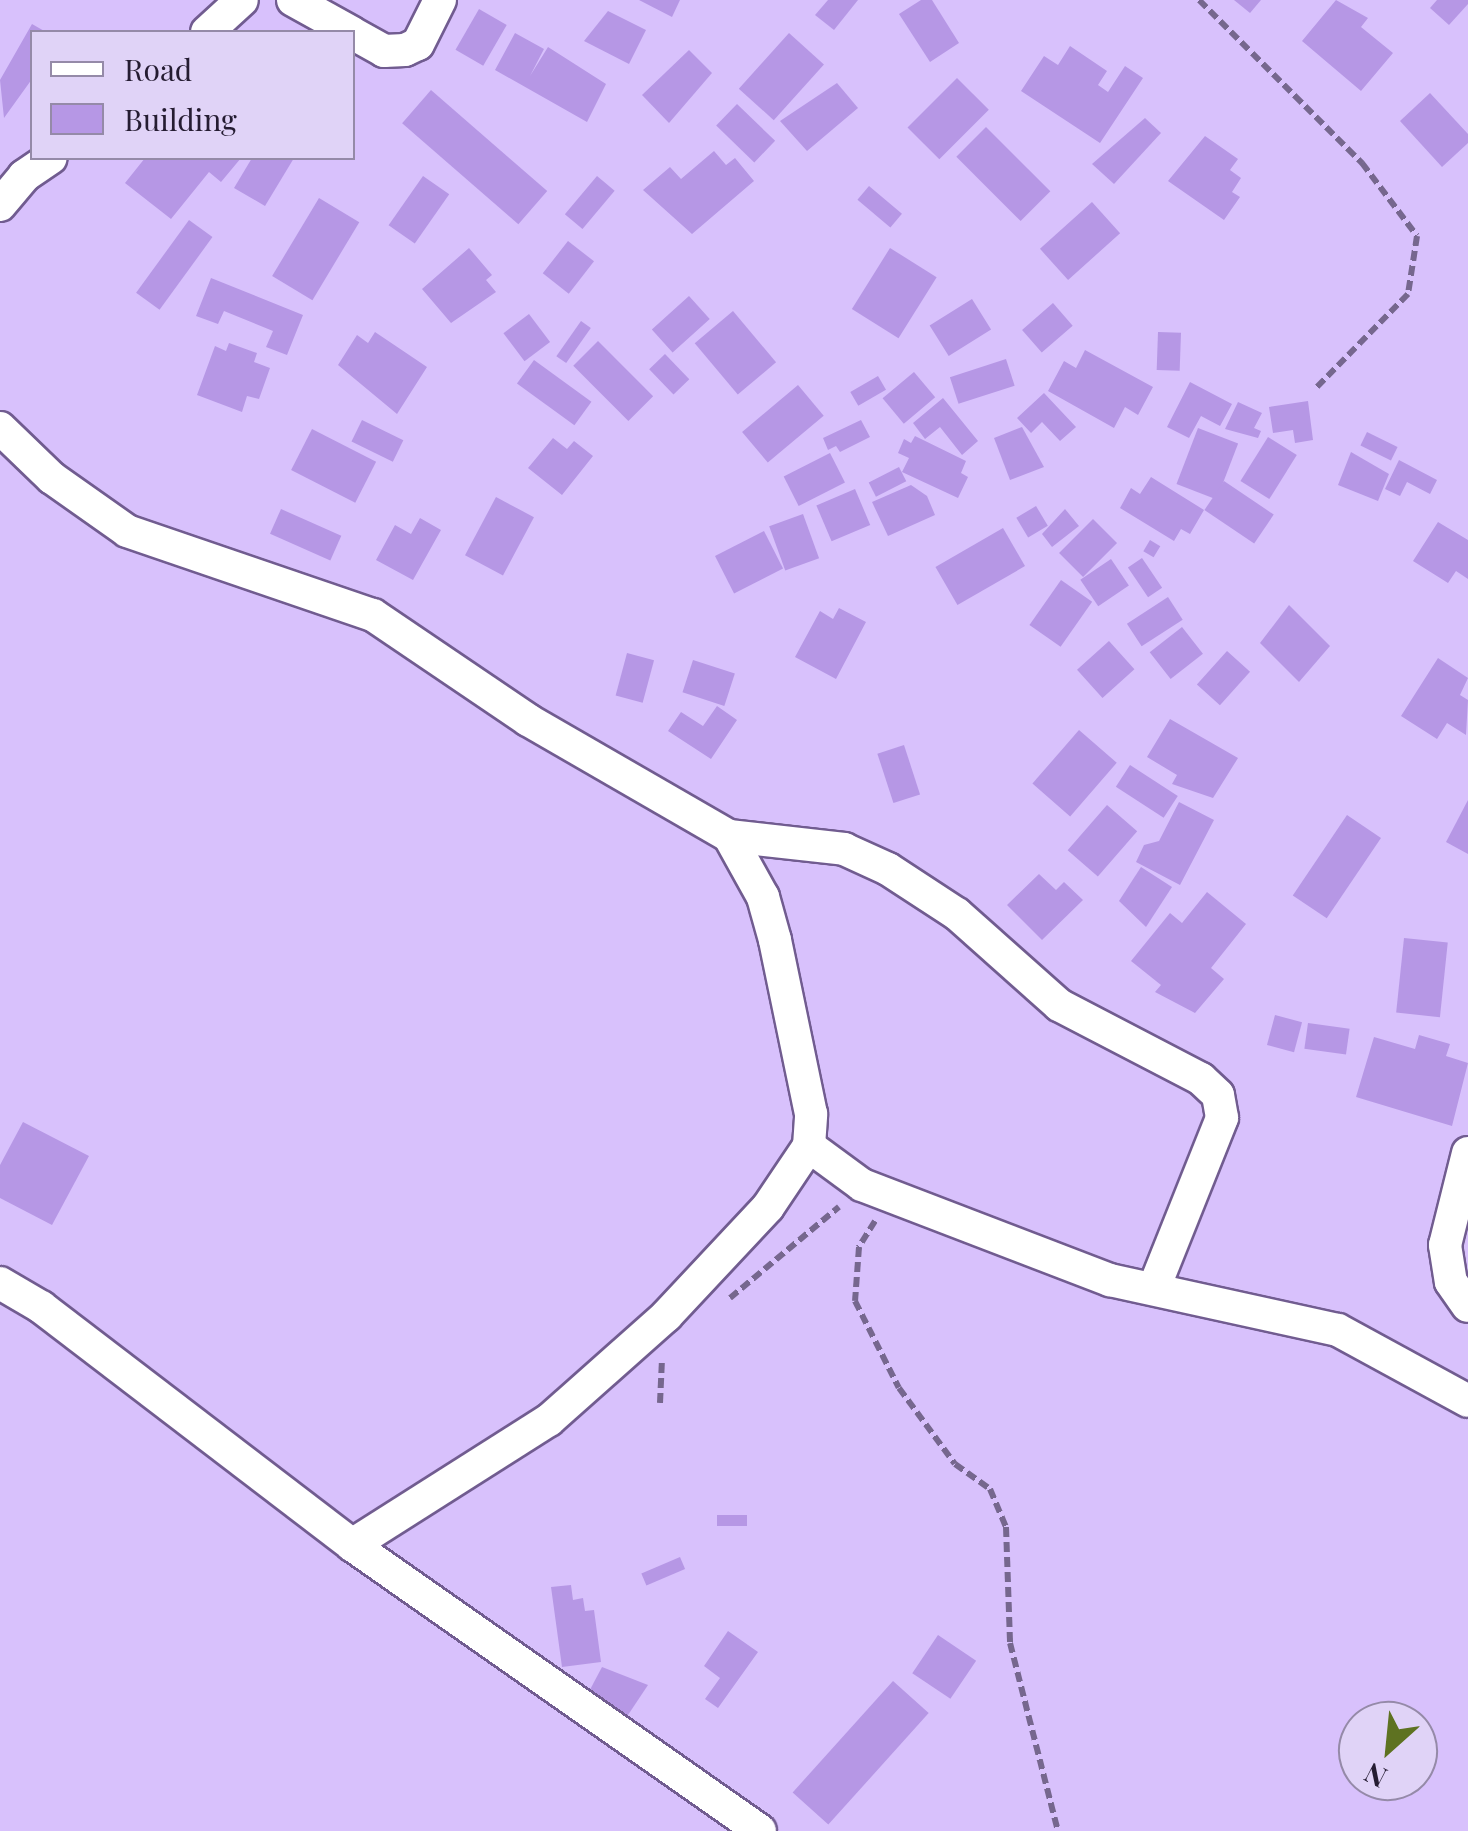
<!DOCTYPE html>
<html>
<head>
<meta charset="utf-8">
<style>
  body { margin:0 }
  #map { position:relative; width:1468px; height:1831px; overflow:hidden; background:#d8c1fc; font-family:"Playfair Display",serif }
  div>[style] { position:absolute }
  .building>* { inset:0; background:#b697e5; transform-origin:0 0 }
  .path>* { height:6px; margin-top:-3px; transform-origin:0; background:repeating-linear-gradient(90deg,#76678e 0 10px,transparent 0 15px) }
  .roads { filter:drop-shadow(2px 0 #715c90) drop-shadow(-2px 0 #715c90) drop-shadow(0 2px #715c90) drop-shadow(0 -2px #715c90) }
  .street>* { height:32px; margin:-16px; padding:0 16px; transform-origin:16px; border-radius:16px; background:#fff }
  span { translate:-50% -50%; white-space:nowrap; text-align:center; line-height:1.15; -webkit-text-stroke:8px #e0d3f7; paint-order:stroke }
  .legend { position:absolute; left:30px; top:30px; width:325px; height:130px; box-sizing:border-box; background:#e0d3f7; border:2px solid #958aa8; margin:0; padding:12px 18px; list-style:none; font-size:30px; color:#251c32 }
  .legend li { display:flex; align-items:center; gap:20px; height:50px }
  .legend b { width:50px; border:2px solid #958aa8 }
  .north { position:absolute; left:1338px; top:1701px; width:100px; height:100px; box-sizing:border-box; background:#e0d3f7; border:2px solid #958aa8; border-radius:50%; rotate:207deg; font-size:28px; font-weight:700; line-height:40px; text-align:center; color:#251c32 }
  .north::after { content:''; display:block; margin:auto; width:35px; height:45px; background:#5e7221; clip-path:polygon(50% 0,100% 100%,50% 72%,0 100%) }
</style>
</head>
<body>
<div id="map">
  <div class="building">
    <div style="clip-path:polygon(639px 0,680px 0,672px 17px)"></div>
    <div style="clip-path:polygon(828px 0,858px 0,834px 30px,815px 15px)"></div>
    <div style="clip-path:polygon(921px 0,932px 0,959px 43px,930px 62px,899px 14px)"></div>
    <div style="clip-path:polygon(1234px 0,1261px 0,1250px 13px)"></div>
    <div style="clip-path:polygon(1336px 0,1368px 18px,1361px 27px,1393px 53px,1361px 91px,1302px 41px)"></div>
    <div style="clip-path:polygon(1437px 0,1468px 0,1468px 4px,1449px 25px,1430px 8px)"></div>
    <div style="left:479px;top:9px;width:32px;height:47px;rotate:30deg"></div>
    <div style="clip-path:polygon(608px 11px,646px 30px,629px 64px,584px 41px)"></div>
    <div style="clip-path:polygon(32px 24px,46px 32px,32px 32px,32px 79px,4px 118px,0 80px)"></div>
    <div style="clip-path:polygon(515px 33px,544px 49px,530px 76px,548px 47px,606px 84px,587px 122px,495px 70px)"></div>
    <div style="left:789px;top:33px;width:47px;height:75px;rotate:42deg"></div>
    <div style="clip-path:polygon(1070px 46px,1107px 71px,1098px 85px,1108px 92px,1125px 66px,1143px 78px,1100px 143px,1021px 91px,1044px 56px,1058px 65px)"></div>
    <div style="clip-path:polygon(689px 50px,712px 73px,669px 123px,642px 95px)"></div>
    <div style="left:957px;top:78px;width:45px;height:70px;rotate:45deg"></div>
    <div style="clip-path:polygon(837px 83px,858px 108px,807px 151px,780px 121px)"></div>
    <div style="left:431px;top:90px;width:154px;height:44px;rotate:41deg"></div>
    <div style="clip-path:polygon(1430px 93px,1468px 134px,1468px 143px,1442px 167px,1400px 121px)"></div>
    <div style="left:737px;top:104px;width:53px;height:30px;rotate:44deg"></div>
    <div style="clip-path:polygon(1145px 118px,1161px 133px,1114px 184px,1092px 164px)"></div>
    <div style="left:986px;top:127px;width:91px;height:42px;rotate:45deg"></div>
    <div style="clip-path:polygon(1205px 136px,1238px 159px,1230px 170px,1241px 178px,1232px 192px,1240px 197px,1224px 220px,1168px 181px)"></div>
    <div style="clip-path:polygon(714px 151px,726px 165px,735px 158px,754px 181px,692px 234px,643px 190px,670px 167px,681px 179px)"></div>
    <div style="clip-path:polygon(145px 158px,241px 158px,221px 182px,209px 172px,171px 219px,125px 183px)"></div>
    <div style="clip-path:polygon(252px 158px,294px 158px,265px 206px,234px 188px)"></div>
    <div style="left:423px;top:176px;width:32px;height:60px;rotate:35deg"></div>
    <div style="left:597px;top:176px;width:23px;height:50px;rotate:40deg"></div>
    <div style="left:869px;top:186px;width:43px;height:18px;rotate:40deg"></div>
    <div style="left:319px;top:198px;width:47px;height:91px;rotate:31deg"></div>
    <div style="left:1092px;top:202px;width:42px;height:70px;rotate:48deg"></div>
    <div style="left:189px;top:220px;width:29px;height:90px;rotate:36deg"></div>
    <div style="left:568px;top:241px;width:33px;height:41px;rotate:38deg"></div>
    <div style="clip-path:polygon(469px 248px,492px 275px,486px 280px,496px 292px,451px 323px,422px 289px)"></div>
    <div style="left:890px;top:248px;width:55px;height:72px;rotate:32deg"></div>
    <div style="clip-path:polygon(211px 278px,303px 315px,287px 355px,266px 347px,273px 331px,224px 311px,218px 324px,196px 316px)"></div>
    <div style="left:689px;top:296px;width:31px;height:50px;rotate:48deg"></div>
    <div style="left:972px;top:299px;width:36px;height:50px;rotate:58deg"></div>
    <div style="left:1053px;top:303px;width:30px;height:41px;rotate:49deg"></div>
    <div style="left:733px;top:311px;width:67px;height:50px;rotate:50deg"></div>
    <div style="left:529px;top:314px;width:35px;height:32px;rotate:53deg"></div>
    <div style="left:581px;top:321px;width:12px;height:43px;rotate:35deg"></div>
    <div style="clip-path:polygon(375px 332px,427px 367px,397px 414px,338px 365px,357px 335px,368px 343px)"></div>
    <div style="left:1158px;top:332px;width:23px;height:38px;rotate:2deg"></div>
    <div style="left:598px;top:341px;width:78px;height:35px;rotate:45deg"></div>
    <div style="clip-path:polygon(229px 343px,257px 353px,254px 362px,270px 368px,259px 399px,247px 396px,242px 412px,197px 395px,215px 346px,226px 351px)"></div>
    <div style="clip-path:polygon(1085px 350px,1153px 387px,1138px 415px,1125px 407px,1114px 428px,1048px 391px,1064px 361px,1076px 368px)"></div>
    <div style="left:665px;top:354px;width:35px;height:22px;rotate:46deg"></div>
    <div style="left:1006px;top:359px;width:28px;height:59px;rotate:72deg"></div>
    <div style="left:534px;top:360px;width:71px;height:29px;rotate:36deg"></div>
    <div style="left:914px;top:372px;width:33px;height:41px;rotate:50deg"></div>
    <div style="left:878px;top:376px;width:16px;height:32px;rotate:60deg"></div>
    <div style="clip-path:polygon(1190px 382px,1232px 404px,1220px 426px,1201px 416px,1189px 438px,1167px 427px)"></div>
    <div style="left:798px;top:385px;width:40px;height:73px;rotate:50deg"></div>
    <div style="clip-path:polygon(1044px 393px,1076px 427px,1060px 441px,1042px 422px,1031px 433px,1017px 418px)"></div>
    <div style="clip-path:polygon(943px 398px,978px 441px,962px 455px,940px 427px,925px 439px,913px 423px)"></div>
    <div style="clip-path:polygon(1308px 401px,1313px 440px,1295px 443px,1293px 430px,1273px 433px,1269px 407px)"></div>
    <div style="clip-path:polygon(1238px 402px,1262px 413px,1254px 428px,1261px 431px,1258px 438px,1225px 429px)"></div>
    <div style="left:362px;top:420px;width:46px;height:24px;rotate:26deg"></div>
    <div style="clip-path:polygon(861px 420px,870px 437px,840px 452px,836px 446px,828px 450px,823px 438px)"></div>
    <div style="clip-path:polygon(1022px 427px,1044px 467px,1010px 480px,994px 438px)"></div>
    <div style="left:1198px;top:428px;width:43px;height:60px;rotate:21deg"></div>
    <div style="left:312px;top:429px;width:72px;height:46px;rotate:27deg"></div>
    <div style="left:1367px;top:432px;width:34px;height:15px;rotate:26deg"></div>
    <div style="clip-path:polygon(915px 436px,966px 461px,961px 473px,968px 477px,958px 498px,902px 472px,909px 458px,898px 453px,904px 439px,911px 443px)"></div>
    <div style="left:1268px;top:437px;width:34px;height:52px;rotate:32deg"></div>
    <div style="clip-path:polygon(553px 438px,567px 449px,574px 441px,593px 456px,562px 495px,528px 468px)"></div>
    <div style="clip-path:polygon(1351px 452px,1389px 474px,1378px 501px,1338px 485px)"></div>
    <div style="left:830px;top:453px;width:33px;height:52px;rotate:63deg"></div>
    <div style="clip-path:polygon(1399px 460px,1437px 480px,1430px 494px,1407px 482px,1400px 496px,1385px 489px)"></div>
    <div style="left:899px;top:467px;width:16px;height:34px;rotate:63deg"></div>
    <div style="clip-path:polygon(1151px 477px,1204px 510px,1190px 534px,1181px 529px,1174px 541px,1120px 508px,1131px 488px,1140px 494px)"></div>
    <div style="left:1224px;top:481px;width:60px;height:35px;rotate:34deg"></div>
    <div style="clip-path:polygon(911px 485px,927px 496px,935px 515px,888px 536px,872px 502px)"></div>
    <div style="left:855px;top:489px;width:39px;height:42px;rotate:67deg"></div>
    <div style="left:496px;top:497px;width:43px;height:66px;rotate:28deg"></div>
    <div style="left:1036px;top:506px;width:23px;height:23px;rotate:59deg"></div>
    <div style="left:281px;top:509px;width:66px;height:27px;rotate:24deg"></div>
    <div style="clip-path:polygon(1065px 509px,1079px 526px,1052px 547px,1042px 534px)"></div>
    <div style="left:803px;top:514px;width:47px;height:36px;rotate:70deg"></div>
    <div style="clip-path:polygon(420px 518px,441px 530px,413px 580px,376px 560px,395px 525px,411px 534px)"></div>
    <div style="left:1093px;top:519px;width:34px;height:48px;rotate:45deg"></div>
    <div style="clip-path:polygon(1438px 522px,1468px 540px,1468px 579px,1456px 571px,1448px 583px,1413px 561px)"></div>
    <div style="left:1003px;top:528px;width:44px;height:78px;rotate:60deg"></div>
    <div style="left:764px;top:531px;width:42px;height:55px;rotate:63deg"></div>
    <div style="left:1150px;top:540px;width:12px;height:13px;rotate:31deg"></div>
    <div style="left:1142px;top:558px;width:36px;height:17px;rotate:56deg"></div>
    <div style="left:1111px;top:559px;width:32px;height:37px;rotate:56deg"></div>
    <div style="left:1061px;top:580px;width:38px;height:55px;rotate:35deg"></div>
    <div style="left:1168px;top:597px;width:27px;height:49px;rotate:57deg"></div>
    <div style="clip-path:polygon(1289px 605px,1330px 646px,1299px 682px,1260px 643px)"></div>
    <div style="clip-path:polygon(839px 608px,866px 622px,836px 679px,795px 657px,820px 611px,833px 619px)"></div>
    <div style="left:1182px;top:627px;width:34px;height:41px;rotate:52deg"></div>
    <div style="left:1109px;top:641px;width:38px;height:43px;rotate:48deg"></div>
    <div style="left:1227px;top:651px;width:31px;height:45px;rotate:42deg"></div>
    <div style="left:627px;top:653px;width:28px;height:44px;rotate:15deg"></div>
    <div style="clip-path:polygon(1438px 658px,1468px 678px,1460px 695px,1468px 700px,1466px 735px,1447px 723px,1437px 739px,1401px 716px)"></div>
    <div style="left:693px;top:660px;width:44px;height:34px;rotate:18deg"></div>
    <div style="clip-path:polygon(717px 706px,737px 720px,711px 759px,668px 731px,681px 712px,703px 726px)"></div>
    <div style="clip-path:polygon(1170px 719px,1238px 758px,1213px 798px,1172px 784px,1177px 775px,1147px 757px)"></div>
    <div style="left:1079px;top:730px;width:50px;height:71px;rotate:41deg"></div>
    <div style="left:904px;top:745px;width:52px;height:28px;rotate:72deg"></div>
    <div style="left:1130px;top:765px;width:57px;height:26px;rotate:33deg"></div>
    <div style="clip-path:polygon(1468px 800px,1468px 854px,1446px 842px)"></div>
    <div style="clip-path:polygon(1179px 802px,1214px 820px,1180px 885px,1136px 862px,1144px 845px,1159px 841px)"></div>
    <div style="left:1107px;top:805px;width:40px;height:60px;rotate:41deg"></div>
    <div style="left:1347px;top:815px;width:41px;height:97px;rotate:34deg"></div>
    <div style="clip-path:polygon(1141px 867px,1172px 887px,1146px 927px,1119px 901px)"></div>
    <div style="clip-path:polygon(1039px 874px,1056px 890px,1064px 882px,1083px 900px,1042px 940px,1007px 905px)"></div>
    <div style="clip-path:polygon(1207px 892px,1246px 924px,1211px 968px,1224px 979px,1195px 1013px,1155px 992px,1161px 985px,1131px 961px,1170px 913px,1182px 923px)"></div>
    <div style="left:1404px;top:938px;width:44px;height:75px;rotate:6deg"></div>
    <div style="left:1275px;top:1015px;width:28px;height:31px;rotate:15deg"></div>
    <div style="left:1308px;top:1023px;width:42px;height:26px;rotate:8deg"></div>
    <div style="clip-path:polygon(1419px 1035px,1450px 1044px,1446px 1056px,1468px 1063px,1452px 1126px,1356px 1097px,1374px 1037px,1415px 1049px)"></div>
    <div style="clip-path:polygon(23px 1122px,89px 1156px,52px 1225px,0 1198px,0 1165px)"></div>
    <div style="left:717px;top:1515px;width:30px;height:11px"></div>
    <div style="left:680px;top:1557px;width:13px;height:42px;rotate:67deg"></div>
    <div style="clip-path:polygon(571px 1585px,573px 1600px,583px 1598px,585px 1611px,594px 1610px,601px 1662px,562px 1667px,551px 1587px)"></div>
    <div style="clip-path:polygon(728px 1631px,758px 1652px,718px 1708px,705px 1699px,720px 1678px,704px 1666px)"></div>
    <div style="left:938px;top:1635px;width:46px;height:46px;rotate:34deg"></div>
    <div style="clip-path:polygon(602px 1667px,648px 1685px,626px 1718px,584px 1701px)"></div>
    <div style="left:893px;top:1681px;width:48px;height:150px;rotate:42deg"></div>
  </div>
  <div class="path">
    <div style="left:1199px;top:0;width:231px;rotate:45deg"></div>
    <div style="left:1362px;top:163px;width:91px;rotate:53deg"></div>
    <div style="left:1417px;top:236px;width:59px;rotate:98.8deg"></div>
    <div style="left:1408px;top:294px;width:133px;rotate:134.4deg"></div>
    <div style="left:875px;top:1221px;width:31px;rotate:122deg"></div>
    <div style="left:859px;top:1247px;width:54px;rotate:94.2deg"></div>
    <div style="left:855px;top:1301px;width:97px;rotate:63.2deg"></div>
    <div style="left:899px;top:1388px;width:94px;rotate:53.6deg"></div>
    <div style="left:955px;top:1464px;width:43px;rotate:35.5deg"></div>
    <div style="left:990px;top:1489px;width:41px;rotate:67.2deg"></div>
    <div style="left:1006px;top:1527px;width:116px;rotate:88deg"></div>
    <div style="left:1010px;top:1643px;width:194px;rotate:75.7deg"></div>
    <div style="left:730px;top:1298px;width:142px;rotate:-39.9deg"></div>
    <div style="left:660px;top:1403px;width:44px;rotate:-87.4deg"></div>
  </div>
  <div class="roads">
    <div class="street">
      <div style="left:293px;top:0;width:66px;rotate:28.9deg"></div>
      <div style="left:207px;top:32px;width:47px;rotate:-42.4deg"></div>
      <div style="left:352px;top:33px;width:37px;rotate:29deg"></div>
      <div style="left:384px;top:51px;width:21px;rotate:-3deg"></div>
      <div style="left:405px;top:50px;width:14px;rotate:-25deg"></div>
      <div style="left:418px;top:44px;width:49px;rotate:-63.4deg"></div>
      <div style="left:0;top:205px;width:38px;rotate:-50deg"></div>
      <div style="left:24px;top:176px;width:32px;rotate:-34deg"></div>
      <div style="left:0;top:428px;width:72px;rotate:43.9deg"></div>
      <div style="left:52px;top:478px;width:92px;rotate:35.2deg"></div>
      <div style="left:127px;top:531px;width:260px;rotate:18.9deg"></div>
      <div style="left:373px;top:615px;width:187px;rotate:34.1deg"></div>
      <div style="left:528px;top:720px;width:232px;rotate:30deg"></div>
      <div style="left:729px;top:836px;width:116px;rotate:6.4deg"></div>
      <div style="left:844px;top:849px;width:48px;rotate:24.4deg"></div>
      <div style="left:888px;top:869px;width:82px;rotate:33.1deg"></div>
      <div style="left:957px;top:914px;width:137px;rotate:41.7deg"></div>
      <div style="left:1059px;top:1005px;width:160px;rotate:27.5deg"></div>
      <div style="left:1201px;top:1079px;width:23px;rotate:43deg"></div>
      <div style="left:1218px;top:1095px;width:23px;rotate:80deg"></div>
      <div style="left:1222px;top:1118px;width:183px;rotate:111.8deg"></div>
      <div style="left:809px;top:1146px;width:66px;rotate:36.3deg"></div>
      <div style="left:862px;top:1185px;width:266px;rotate:21deg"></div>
      <div style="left:1110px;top:1280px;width:233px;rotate:12.4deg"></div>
      <div style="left:1338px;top:1330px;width:148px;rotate:28.6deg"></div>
      <div style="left:1468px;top:1153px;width:95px;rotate:104deg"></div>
      <div style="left:1445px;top:1245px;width:37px;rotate:81deg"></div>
      <div style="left:1451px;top:1282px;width:29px;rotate:55deg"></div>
      <div style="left:0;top:1283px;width:48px;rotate:30.3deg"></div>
      <div style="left:41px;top:1307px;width:392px;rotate:37.4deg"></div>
      <div style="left:352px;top:1545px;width:498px;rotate:35deg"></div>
      <div style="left:352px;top:1545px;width:233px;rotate:-32.4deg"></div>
      <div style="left:549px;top:1420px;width:157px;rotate:-41.6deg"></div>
      <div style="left:666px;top:1316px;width:149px;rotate:-46.9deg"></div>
      <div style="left:768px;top:1207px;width:73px;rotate:-56.1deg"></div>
      <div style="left:809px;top:1146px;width:32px;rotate:-86deg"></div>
      <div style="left:811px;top:1114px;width:178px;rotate:-101.7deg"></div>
      <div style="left:775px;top:940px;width:45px;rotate:-105.6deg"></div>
      <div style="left:763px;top:897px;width:70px;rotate:-119.1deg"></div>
    </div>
  </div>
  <ul class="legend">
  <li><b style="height:12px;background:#fff"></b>Road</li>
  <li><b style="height:28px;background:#b697e5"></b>Building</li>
  </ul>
  <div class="north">N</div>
</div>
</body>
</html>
